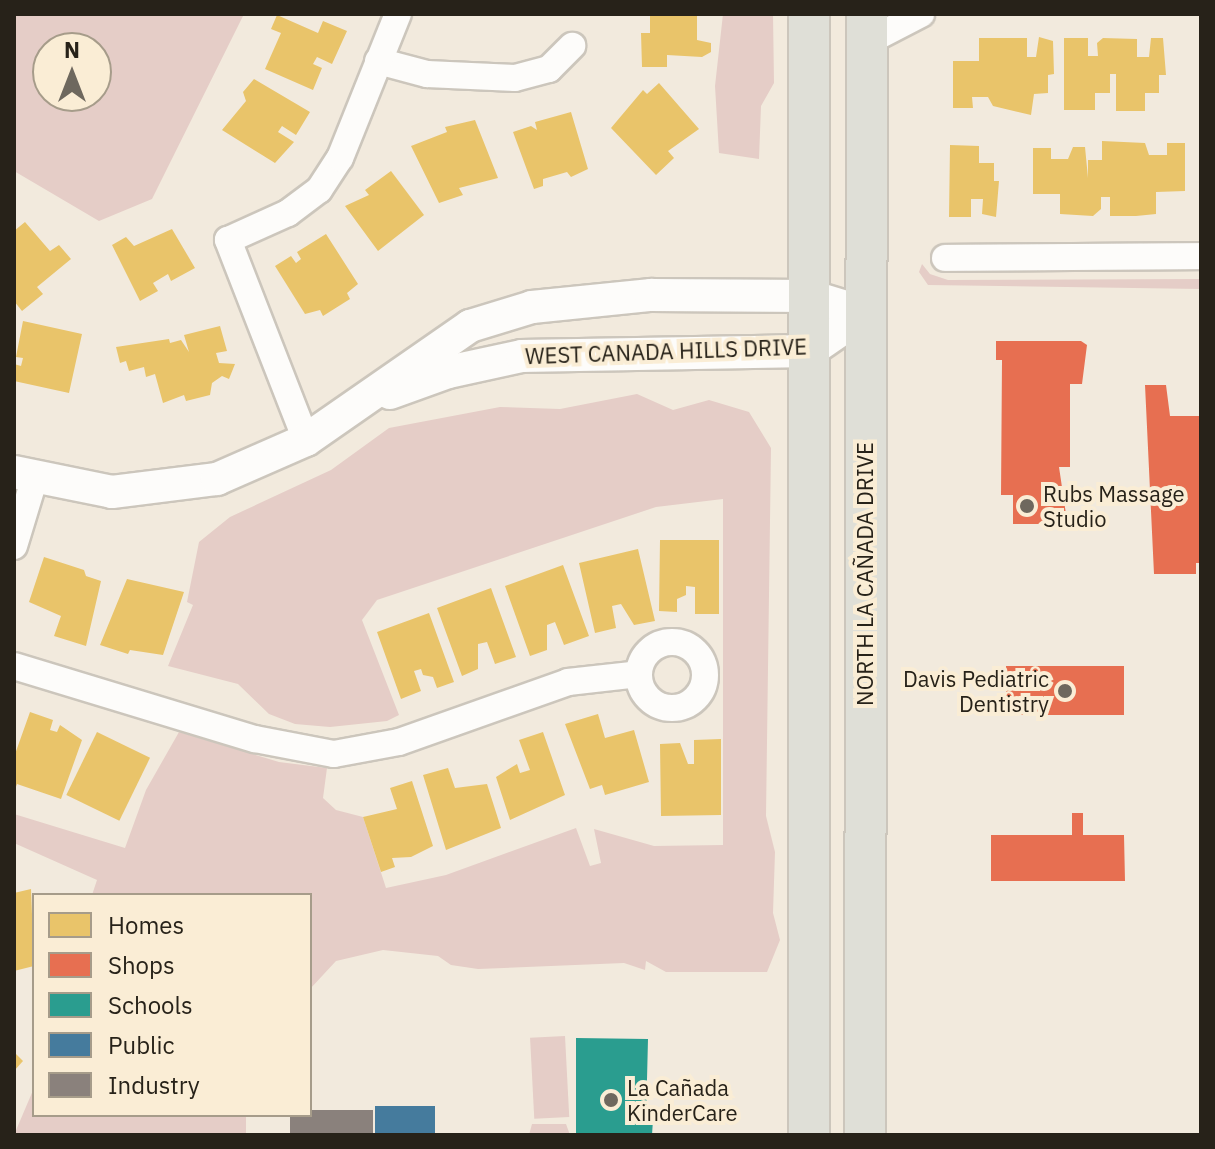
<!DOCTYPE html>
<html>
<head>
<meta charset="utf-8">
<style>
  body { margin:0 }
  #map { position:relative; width:1215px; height:1149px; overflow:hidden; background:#f2eadd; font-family:"IBM Plex Sans",sans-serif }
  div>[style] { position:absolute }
  .green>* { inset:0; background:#e5cdc7; transform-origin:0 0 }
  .homes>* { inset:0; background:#e9c46a; transform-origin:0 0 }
  .shops>* { inset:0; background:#e76f51; transform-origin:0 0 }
  .schools>* { inset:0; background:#2a9d8f }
  .public>* { inset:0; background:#457b9d; transform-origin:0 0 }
  .industry>* { inset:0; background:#8a817c }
  .roads { filter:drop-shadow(2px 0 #ccc6bc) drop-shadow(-2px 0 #ccc6bc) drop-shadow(0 2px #ccc6bc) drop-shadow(0 -2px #ccc6bc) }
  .minor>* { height:26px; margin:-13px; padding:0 13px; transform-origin:13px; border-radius:13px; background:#fdfcfa }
  .minor>.ring { margin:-13px; padding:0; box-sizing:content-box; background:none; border:26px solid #fdfcfa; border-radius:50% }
  .tertiary>* { height:32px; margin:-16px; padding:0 16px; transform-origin:16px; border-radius:16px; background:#fdfcfa }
  .primary>* { height:40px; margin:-20px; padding:0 20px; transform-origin:20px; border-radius:20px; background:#dfdfd7 }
  .dots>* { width:22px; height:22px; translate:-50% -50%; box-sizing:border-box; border:4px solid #faedd5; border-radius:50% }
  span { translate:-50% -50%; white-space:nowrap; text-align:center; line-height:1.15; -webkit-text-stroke:8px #faedd5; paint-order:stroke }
  .street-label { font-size:22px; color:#272219 }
  .poi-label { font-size:22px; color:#272219 }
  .left { translate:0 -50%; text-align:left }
  .right { translate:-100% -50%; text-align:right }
  .frame { position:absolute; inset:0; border:16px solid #272219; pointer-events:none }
  .legend { position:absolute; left:32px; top:893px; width:280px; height:224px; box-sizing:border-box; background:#faedd5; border:2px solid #a69c8a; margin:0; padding:10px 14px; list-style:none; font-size:24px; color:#272219 }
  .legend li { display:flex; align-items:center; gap:16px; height:40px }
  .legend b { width:40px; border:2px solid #a69c8a }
  .north { position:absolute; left:32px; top:32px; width:80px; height:80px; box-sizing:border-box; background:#faedd5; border:2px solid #a69c8a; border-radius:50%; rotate:0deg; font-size:22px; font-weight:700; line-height:32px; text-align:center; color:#272219 }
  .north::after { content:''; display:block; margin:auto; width:28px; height:36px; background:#6e685e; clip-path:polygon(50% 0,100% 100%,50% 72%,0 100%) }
</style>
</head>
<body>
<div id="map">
  <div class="green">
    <div style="clip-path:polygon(evenodd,14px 14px,244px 14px,152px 199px,99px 221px,14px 171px,14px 14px,48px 48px,96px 48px,96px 96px,48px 96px,48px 48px)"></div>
    <div style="clip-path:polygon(723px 14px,773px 14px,774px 83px,761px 106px,759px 159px,719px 153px,715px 86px)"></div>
    <div style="clip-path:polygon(922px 264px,930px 274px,948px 280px,1201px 279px,1201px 289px,928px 285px,919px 272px)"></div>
    <div style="clip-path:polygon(637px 394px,673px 410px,709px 400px,749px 412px,771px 448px,766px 816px,775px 852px,773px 913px,780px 940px,767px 972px,666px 972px,646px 961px,645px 970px,624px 963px,478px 969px,451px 965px,438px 956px,383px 950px,336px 961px,310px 989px,310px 895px,92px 895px,97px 880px,14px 843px,14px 814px,125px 848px,146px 790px,179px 732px,279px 762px,327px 768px,323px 798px,336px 810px,363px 817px,386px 888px,446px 875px,576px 828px,590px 866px,601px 863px,594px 829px,654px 846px,723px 845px,723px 499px,656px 507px,377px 600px,362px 620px,399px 715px,387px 721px,330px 727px,295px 724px,269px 714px,238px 684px,168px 666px,193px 605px,187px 602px,199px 542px,230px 517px,331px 470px,389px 428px,500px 407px,560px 409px)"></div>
    <div style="left:565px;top:1036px;width:81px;height:35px;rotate:87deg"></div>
    <div style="clip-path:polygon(34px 1088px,34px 1115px,246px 1115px,246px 1135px,14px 1135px)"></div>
    <div style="clip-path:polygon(532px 1124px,566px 1124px,570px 1135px,529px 1135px)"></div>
  </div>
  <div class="homes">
    <div style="clip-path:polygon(650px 14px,697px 14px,697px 40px,711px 43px,711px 52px,702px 57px,667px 55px,667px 67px,642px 67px,641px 33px,650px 33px)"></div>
    <div style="clip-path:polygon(277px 15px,318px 33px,323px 21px,347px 31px,332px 64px,317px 57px,313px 64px,322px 68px,313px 90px,265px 69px,281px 33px,271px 29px)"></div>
    <div style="clip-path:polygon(1039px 37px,1053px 41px,1054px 74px,1048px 75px,1048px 93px,1034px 94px,1031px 115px,993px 106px,988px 97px,972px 97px,973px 108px,953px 108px,953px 61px,979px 61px,979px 38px,1027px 38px,1027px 57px,1036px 57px)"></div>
    <div style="clip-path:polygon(1064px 38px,1088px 38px,1088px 56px,1098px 56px,1097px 43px,1103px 38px,1137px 39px,1137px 57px,1149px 57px,1151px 38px,1163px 38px,1166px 75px,1159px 75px,1159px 93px,1145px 93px,1145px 111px,1116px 111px,1116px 74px,1110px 74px,1110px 93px,1095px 93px,1095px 110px,1064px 110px)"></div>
    <div style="clip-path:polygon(254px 79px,310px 112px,296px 135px,282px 126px,278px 132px,294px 142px,275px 163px,222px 130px,246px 101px,243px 92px)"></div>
    <div style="clip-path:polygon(659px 83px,699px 129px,668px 151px,674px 158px,656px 175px,611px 128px,643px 90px,647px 94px)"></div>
    <div style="clip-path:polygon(571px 112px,588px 169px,571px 177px,567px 172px,543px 179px,543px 186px,534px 189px,513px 132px,531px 126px,537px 130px,535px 122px)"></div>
    <div style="clip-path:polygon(475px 120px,498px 178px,459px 188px,463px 195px,439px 203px,411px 146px,447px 132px,445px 127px)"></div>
    <div style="clip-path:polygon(1102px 141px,1145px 143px,1149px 155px,1167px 155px,1167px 143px,1185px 143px,1185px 191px,1156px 192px,1156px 214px,1136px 216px,1110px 216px,1110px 197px,1101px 197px,1101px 209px,1093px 216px,1060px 214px,1060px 194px,1033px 194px,1033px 148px,1051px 148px,1051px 159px,1068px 159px,1073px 147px,1085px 147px,1088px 178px,1088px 160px,1102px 160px)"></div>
    <div style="clip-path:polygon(950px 145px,979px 146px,979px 163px,994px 163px,994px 181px,999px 181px,996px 217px,982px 214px,983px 199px,971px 199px,971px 217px,949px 217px)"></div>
    <div style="clip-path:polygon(391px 171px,424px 215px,378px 251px,345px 206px,369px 195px,365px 190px)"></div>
    <div style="clip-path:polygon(25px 222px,50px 251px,59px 245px,71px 259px,37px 287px,43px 294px,22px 311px,14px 301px,14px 231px)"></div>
    <div style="clip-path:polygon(172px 229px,195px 268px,171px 281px,168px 274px,153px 283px,158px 291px,140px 301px,112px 245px,126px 237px,134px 246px)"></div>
    <div style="clip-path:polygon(326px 234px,358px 284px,347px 293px,350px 299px,323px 316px,320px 310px,305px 314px,275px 266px,291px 256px,296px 263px,301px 259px,297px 252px)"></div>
    <div style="clip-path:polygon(23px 321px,82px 334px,69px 393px,14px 381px,14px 364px,21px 366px,23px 358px,16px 357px)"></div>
    <div style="clip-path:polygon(220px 326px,227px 351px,216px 353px,219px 363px,235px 364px,229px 379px,222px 376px,212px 383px,210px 395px,186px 401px,184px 395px,163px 403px,155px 374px,146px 377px,144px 367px,129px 371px,126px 361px,120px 363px,116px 347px,169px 339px,170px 343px,181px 340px,189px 352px,184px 335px)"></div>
    <div style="clip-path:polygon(660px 540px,719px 540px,719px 614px,695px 614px,695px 587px,686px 586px,686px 595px,677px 599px,677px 612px,659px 611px)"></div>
    <div style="clip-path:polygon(638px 549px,655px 621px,634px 625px,621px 604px,612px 606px,616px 628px,595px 633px,579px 563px)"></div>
    <div style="clip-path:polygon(44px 557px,84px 570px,86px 576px,101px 581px,86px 646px,54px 636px,61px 616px,29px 602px)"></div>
    <div style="clip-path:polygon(563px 565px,589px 636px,564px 645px,555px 622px,547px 625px,547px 650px,530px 656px,505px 586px)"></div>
    <div style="clip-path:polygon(127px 579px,184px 592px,163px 655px,130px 650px,128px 654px,100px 645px)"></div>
    <div style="clip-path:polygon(491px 588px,516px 657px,495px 664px,487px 642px,478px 644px,478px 669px,462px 676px,437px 608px)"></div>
    <div style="clip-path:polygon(429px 613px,454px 682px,437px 688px,433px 677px,423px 675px,421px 669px,414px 671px,421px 691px,401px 699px,377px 632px)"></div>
    <div style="clip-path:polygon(30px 712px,53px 720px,50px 730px,57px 732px,60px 725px,82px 740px,61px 799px,17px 784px,14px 792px,14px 757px)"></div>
    <div style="clip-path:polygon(598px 714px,605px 738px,634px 730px,649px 782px,605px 795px,602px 785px,590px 789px,565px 724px)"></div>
    <div style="left:97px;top:732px;width:59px;height:70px;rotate:26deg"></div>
    <div style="clip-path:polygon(543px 732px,565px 795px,510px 820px,496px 777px,517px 764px,520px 773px,530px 770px,519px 740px)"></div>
    <div style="clip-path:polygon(721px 739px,721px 815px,661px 816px,660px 744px,680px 743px,688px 764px,694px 764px,694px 740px)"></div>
    <div style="clip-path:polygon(448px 768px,455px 788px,487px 784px,501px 828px,446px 850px,423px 775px)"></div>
    <div style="clip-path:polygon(412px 781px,433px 846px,411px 857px,392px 858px,395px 867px,381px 872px,363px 817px,397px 809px,390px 788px)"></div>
    <div style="clip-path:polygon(31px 889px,34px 966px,14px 971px,14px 893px)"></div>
    <div style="clip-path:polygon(14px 1052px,23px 1061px,14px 1071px)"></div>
  </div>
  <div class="shops">
    <div style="clip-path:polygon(996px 341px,1081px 341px,1087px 345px,1082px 384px,1070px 384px,1070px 467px,1059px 467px,1066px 514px,1048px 514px,1048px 524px,1013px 524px,1013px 495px,1001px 495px,1002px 360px,996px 360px)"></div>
    <div style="clip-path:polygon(1145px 385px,1166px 385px,1170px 416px,1201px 416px,1201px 563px,1196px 563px,1196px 574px,1154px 574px)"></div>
    <div style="left:1006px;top:666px;width:118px;height:49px"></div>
    <div style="clip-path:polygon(1072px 813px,1083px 813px,1083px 835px,1124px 835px,1125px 881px,991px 881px,991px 835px,1072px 835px)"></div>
  </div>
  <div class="schools">
    <div style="clip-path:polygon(576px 1038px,648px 1039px,646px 1120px,653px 1120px,652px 1135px,576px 1135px)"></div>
  </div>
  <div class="public">
    <div style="left:375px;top:1106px;width:60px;height:29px"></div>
  </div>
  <div class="industry">
    <div style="clip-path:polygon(310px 1110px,373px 1110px,373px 1135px,290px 1135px,290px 1115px,310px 1115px)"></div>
  </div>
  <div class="roads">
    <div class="minor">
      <div style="left:867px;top:42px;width:61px;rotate:-27.4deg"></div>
      <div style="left:378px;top:61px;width:51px;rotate:14.9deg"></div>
      <div style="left:427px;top:74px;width:88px;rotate:2.6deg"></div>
      <div style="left:515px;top:78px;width:35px;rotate:-15deg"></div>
      <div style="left:549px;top:69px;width:33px;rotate:-45deg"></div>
      <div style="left:945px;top:258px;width:256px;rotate:-0.4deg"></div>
      <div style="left:306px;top:440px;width:215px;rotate:-111.3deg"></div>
      <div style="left:228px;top:240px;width:66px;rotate:-24.2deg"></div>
      <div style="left:288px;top:213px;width:39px;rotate:-37deg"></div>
      <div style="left:319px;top:190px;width:38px;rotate:-57deg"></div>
      <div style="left:340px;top:158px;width:155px;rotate:-68.1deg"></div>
      <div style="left:14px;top:546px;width:69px;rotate:-73.1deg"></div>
      <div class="ring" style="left:639px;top:642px;width:40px;height:40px"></div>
      <div style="left:14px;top:666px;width:252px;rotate:16.9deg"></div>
      <div style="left:255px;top:739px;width:80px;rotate:10.8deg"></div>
      <div style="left:334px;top:754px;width:66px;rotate:-10.5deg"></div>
      <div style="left:399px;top:742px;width:179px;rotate:-19.5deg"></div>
      <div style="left:568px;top:682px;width:71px;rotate:-6.4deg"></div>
    </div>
    <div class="tertiary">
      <div style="left:390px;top:393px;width:62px;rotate:-19.9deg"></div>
      <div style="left:448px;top:372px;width:76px;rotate:-12.2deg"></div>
      <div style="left:522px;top:356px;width:288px;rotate:-1deg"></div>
      <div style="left:810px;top:351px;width:67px;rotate:-34.6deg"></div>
      <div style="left:14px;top:472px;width:100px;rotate:11.5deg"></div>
      <div style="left:112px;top:492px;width:106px;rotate:-7.1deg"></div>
      <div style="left:217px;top:479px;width:97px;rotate:-23.7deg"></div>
      <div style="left:306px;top:440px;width:200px;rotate:-34.8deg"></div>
      <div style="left:470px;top:326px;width:65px;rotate:-17deg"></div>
      <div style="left:532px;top:307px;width:120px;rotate:-5.8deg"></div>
      <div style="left:651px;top:295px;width:159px;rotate:0.4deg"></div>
      <div style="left:810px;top:296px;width:58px;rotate:17.2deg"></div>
    </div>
    <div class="primary">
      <div style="left:809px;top:14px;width:1121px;rotate:90deg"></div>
      <div style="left:865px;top:1135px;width:1121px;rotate:-89.9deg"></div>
    </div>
  </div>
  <div class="dots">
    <div style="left:1027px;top:506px;background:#6e685e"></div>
    <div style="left:1065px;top:691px;background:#6e685e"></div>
    <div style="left:611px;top:1100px;background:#6e685e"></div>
  </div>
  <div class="street-label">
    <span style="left:666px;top:351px;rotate:-2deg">WEST CANADA HILLS DRIVE</span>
    <span style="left:865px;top:574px;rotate:-90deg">NORTH LA CAÑADA DRIVE</span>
  </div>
  <div class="poi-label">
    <span class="left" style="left:1043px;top:506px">Rubs Massage<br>Studio</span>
    <span class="right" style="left:1049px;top:691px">Davis Pediatric<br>Dentistry</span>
    <span class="left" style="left:627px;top:1100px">La Cañada<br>KinderCare</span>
  </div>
  <div class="frame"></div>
  <ul class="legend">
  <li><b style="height:22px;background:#e9c46a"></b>Homes</li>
  <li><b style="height:22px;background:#e76f51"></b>Shops</li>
  <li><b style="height:22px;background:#2a9d8f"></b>Schools</li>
  <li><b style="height:22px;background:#457b9d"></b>Public</li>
  <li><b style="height:22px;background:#8a817c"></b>Industry</li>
  </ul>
  <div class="north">N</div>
</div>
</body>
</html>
